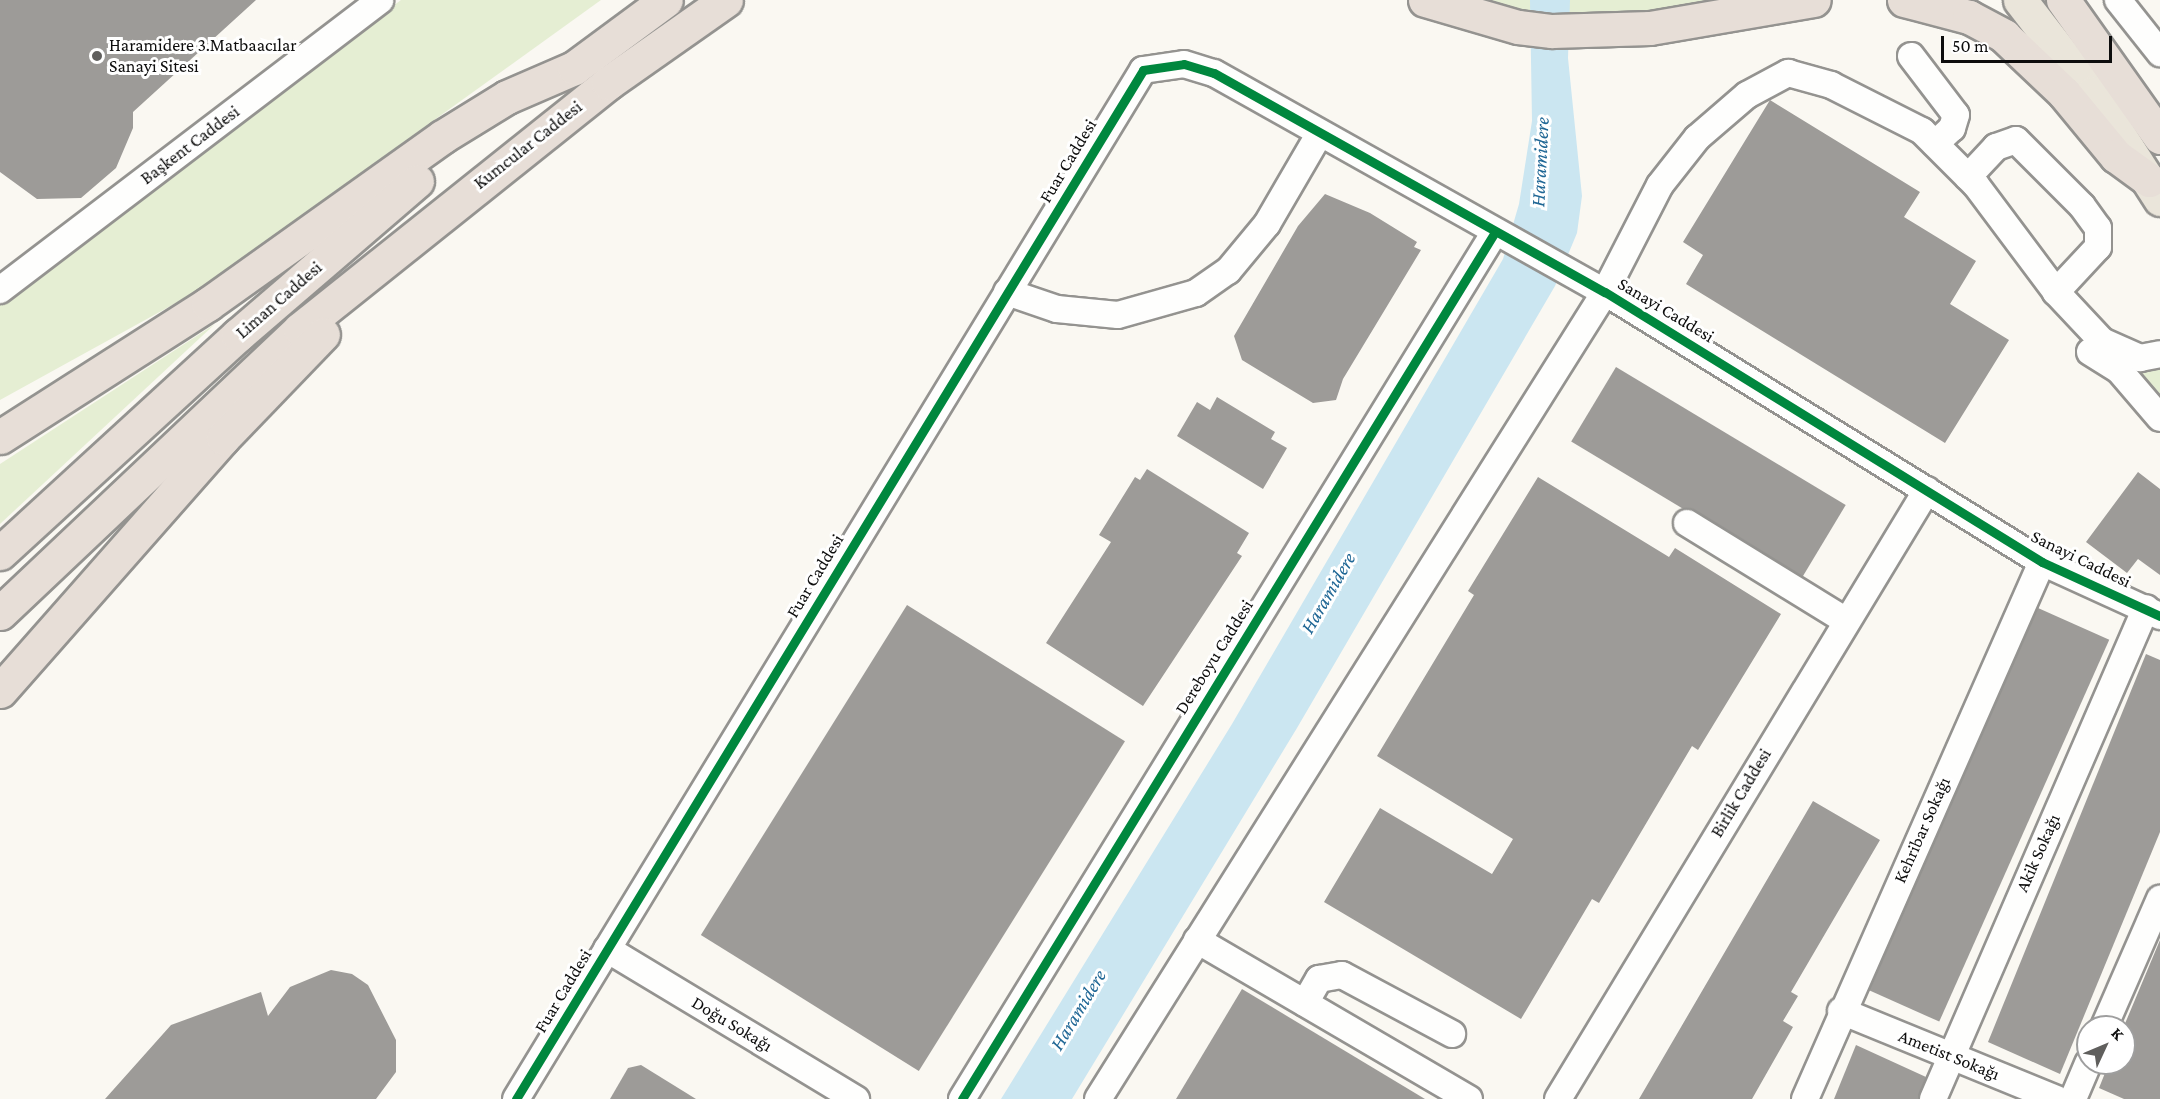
<!DOCTYPE html>
<html>
<head>
<meta charset="utf-8">
<style>
  body { margin:0 }
  #map { position:relative; width:2160px; height:1099px; overflow:hidden; background:#faf8f2; font-family:"Crimson Pro",serif }
  div>[style] { position:absolute }
  .green>* { inset:0; background:#e5eed3 }
  .water>* { inset:0; background:#cbe6f1 }
  .building>* { inset:0; background:#9d9b98; transform-origin:0 0 }
  .roads { filter:drop-shadow(2px 0 #949390) drop-shadow(-2px 0 #949390) drop-shadow(0 2px #949390) drop-shadow(0 -2px #949390) }
  .minor>* { height:26px; margin:-13px; padding:0 13px; transform-origin:13px; border-radius:13px; background:#fefefd }
  .major>* { height:33px; margin:-16.5px; padding:0 16.5px; transform-origin:16.5px; border-radius:16.5px; background:#eae5da }
  .highway>* { height:33px; margin:-16.5px; padding:0 16.5px; transform-origin:16.5px; border-radius:16.5px; background:#e7ded7 }
  .cycleway>* { height:9px; margin:-4.5px; padding:0 4.5px; transform-origin:4.5px; border-radius:4.5px; background:#00873e }
  .dots>* { width:16px; height:16px; translate:-50% -50%; box-sizing:border-box; border:3px solid #fff; border-radius:50% }
  span { translate:-50% -50%; white-space:nowrap; text-align:center; line-height:1.15; -webkit-text-stroke:6px #fff; paint-order:stroke }
  .poi-label { font-size:18px; color:#0d0d0d }
  .left { translate:0 -50%; text-align:left }
  .street-label { font-size:18px; color:#0d0d0d }
  .water-label { font-size:20px; color:#206795; font-style:italic }
  .north { position:absolute; left:2076px; top:1015px; width:60px; height:60px; box-sizing:border-box; background:#fff; border:2px solid #9e9e9e; border-radius:50%; rotate:46deg; font-size:16px; font-weight:700; line-height:24px; text-align:center; color:#0d0d0d }
  .north::after { content:''; display:block; margin:auto; width:21px; height:27px; background:#605f5d; clip-path:polygon(50% 0,100% 100%,50% 72%,0 100%) }
  .scale { position:absolute; left:1941px; top:36px; width:171px; height:27px; box-sizing:border-box; border:3px solid #0d0d0d; border-top:0; padding-left:8px; font-size:18px; line-height:21px; white-space:nowrap; color:#0d0d0d; -webkit-text-stroke:4px #fff; paint-order:stroke }
</style>
</head>
<body>
<div id="map">
  <div class="green">
    <div style="clip-path:polygon(401px 0,601px 0,194px 293px,0 400px,0 303px)"></div>
    <div style="clip-path:polygon(1478px 0,1726px 0,1634px 14px,1541px 15px)"></div>
    <div style="clip-path:polygon(215px 324px,0 524px,0 464px)"></div>
    <div style="clip-path:polygon(2131px 367px,2160px 368px,2160px 396px)"></div>
  </div>
  <div class="water">
    <div style="clip-path:polygon(1530px 0,1570px 0,1568px 58px,1582px 196px,1577px 233px,1555px 286px,1297px 728px,1072px 1099px,1001px 1099px,1232px 724px,1503px 259px,1519px 204px,1532px 121px)"></div>
  </div>
  <div class="building">
    <div style="clip-path:polygon(0 0,256px 0,133px 112px,133px 128px,116px 168px,81px 198px,37px 199px,0 172px)"></div>
    <div style="clip-path:polygon(1770px 100px,1920px 192px,1904px 217px,1976px 261px,1950px 304px,2009px 340px,1945px 443px,1686px 284px,1703px 255px,1683px 242px)"></div>
    <div style="clip-path:polygon(1325px 194px,1370px 213px,1417px 242px,1414px 247px,1421px 250px,1343px 379px,1336px 400px,1313px 403px,1242px 360px,1234px 336px,1298px 226px)"></div>
    <div style="left:1616px;top:367px;width:268px;height:87px;rotate:31deg"></div>
    <div style="clip-path:polygon(1217px 397px,1275px 432px,1271px 439px,1287px 448px,1263px 489px,1177px 436px,1197px 402px,1210px 410px)"></div>
    <div style="clip-path:polygon(1147px 469px,1249px 533px,1237px 553px,1242px 556px,1143px 706px,1046px 643px,1111px 542px,1099px 535px,1135px 477px,1140px 480px)"></div>
    <div style="clip-path:polygon(2138px 472px,2160px 489px,2160px 575px,2138px 559px,2127px 573px,2086px 542px)"></div>
    <div style="clip-path:polygon(1538px 477px,1669px 557px,1675px 548px,1781px 614px,1698px 750px,1692px 746px,1599px 903px,1592px 899px,1521px 1019px,1324px 902px,1380px 808px,1492px 874px,1513px 839px,1377px 756px,1474px 595px,1468px 591px)"></div>
    <div style="left:907px;top:605px;width:257px;height:389px;rotate:32deg"></div>
    <div style="left:2038px;top:608px;width:78px;height:418px;rotate:24deg"></div>
    <div style="clip-path:polygon(2146px 654px,2160px 660px,2160px 832px,2060px 1074px,1988px 1042px)"></div>
    <div style="clip-path:polygon(1813px 801px,1880px 840px,1791px 992px,1798px 996px,1783px 1021px,1793px 1027px,1752px 1099px,1639px 1099px)"></div>
    <div style="clip-path:polygon(2160px 940px,2160px 1099px,2124px 1099px,2099px 1088px,2109px 1063px,2124px 1063px,2124px 1026px)"></div>
    <div style="clip-path:polygon(331px 970px,352px 974px,368px 985px,396px 1040px,396px 1072px,376px 1099px,105px 1099px,171px 1025px,261px 992px,268px 1016px,290px 987px)"></div>
    <div style="clip-path:polygon(1242px 989px,1425px 1099px,1176px 1099px)"></div>
    <div style="clip-path:polygon(1856px 1045px,1926px 1077px,1918px 1099px,1834px 1099px)"></div>
    <div style="clip-path:polygon(641px 1065px,696px 1099px,610px 1099px,628px 1068px)"></div>
  </div>
  <div class="roads">
    <div class="minor">
      <div style="left:2118px;top:0;width:68px;rotate:51.6deg"></div>
      <div style="left:1911px;top:56px;width:74px;rotate:52.7deg"></div>
      <div style="left:1956px;top:115px;width:14px;rotate:107deg"></div>
      <div style="left:1952px;top:128px;width:23px;rotate:137deg"></div>
      <div style="left:1968px;top:177px;width:41px;rotate:-47deg"></div>
      <div style="left:1996px;top:147px;width:21px;rotate:-19deg"></div>
      <div style="left:2016px;top:140px;width:93px;rotate:45deg"></div>
      <div style="left:2082px;top:206px;width:27px;rotate:54deg"></div>
      <div style="left:2098px;top:228px;width:19px;rotate:90deg"></div>
      <div style="left:2098px;top:247px;width:62px;rotate:133deg"></div>
      <div style="left:0;top:290px;width:478px;rotate:-37.3deg"></div>
      <div style="left:1007px;top:292px;width:53px;rotate:18.8deg"></div>
      <div style="left:1057px;top:309px;width:61px;rotate:5.6deg"></div>
      <div style="left:1118px;top:315px;width:81px;rotate:-15.8deg"></div>
      <div style="left:1196px;top:293px;width:39px;rotate:-35deg"></div>
      <div style="left:1228px;top:271px;width:61px;rotate:-50.3deg"></div>
      <div style="left:1267px;top:224px;width:105px;rotate:-59.8deg"></div>
      <div style="left:2090px;top:352px;width:34px;rotate:32deg"></div>
      <div style="left:2119px;top:370px;width:63px;rotate:49.5deg"></div>
      <div style="left:1687px;top:523px;width:187px;rotate:31.6deg"></div>
      <div style="left:1197px;top:940px;width:315px;rotate:30.3deg"></div>
      <div style="left:607px;top:949px;width:291px;rotate:31.1deg"></div>
      <div style="left:1305px;top:1003px;width:28px;rotate:-60deg"></div>
      <div style="left:1319px;top:979px;width:23px;rotate:-10deg"></div>
      <div style="left:1342px;top:975px;width:125px;rotate:28.2deg"></div>
      <div style="left:1841px;top:1011px;width:233px;rotate:22.2deg"></div>
      <div style="left:2104px;top:1027px;width:140px;rotate:-66.4deg"></div>
      <div style="left:516px;top:1099px;width:1205px;rotate:-58.64deg"></div>
      <div style="left:1143px;top:70px;width:41px;rotate:-8.3deg"></div>
      <div style="left:1184px;top:64px;width:31px;rotate:17deg"></div>
      <div style="left:1214px;top:73px;width:448px;rotate:29.3deg"></div>
      <div style="left:1605px;top:292px;width:514px;rotate:31.71deg"></div>
      <div style="left:2042px;top:562px;width:130px;rotate:24.6deg"></div>
      <div style="left:962px;top:1099px;width:1018px;rotate:-58.42deg"></div>
      <div style="left:1098px;top:1099px;width:953px;rotate:-57.86deg"></div>
      <div style="left:1605px;top:292px;width:120px;rotate:-62.8deg"></div>
      <div style="left:1660px;top:185px;width:60px;rotate:-51.8deg"></div>
      <div style="left:1697px;top:138px;width:66px;rotate:-40.7deg"></div>
      <div style="left:1747px;top:95px;width:47px;rotate:-28.2deg"></div>
      <div style="left:1788px;top:73px;width:45px;rotate:15.6deg"></div>
      <div style="left:1831px;top:85px;width:102px;rotate:26.8deg"></div>
      <div style="left:1922px;top:131px;width:76px;rotate:45deg"></div>
      <div style="left:1976px;top:185px;width:134px;rotate:53.2deg"></div>
      <div style="left:2056px;top:292px;width:67px;rotate:46.8deg"></div>
      <div style="left:2102px;top:341px;width:42px;rotate:24.1deg"></div>
      <div style="left:2140px;top:358px;width:20px;rotate:-11deg"></div>
      <div style="left:1558px;top:1099px;width:712px;rotate:-58.79deg"></div>
      <div style="left:1805px;top:1099px;width:587px;rotate:-66.19deg"></div>
      <div style="left:1933px;top:1099px;width:535px;rotate:-66.55deg"></div>
      <div style="left:2073px;top:1099px;width:39px;rotate:-67deg"></div>
    </div>
    <div class="major">
      <div style="left:2020px;top:0;width:118px;rotate:52.3deg"></div>
      <div style="left:2092px;top:93px;width:126px;rotate:57.3deg"></div>
    </div>
    <div class="highway">
      <div style="left:1425px;top:0;width:97px;rotate:16.2deg"></div>
      <div style="left:1518px;top:27px;width:34px;rotate:7deg"></div>
      <div style="left:1552px;top:31px;width:98px;rotate:-1.8deg"></div>
      <div style="left:1650px;top:28px;width:166px;rotate:-9.7deg"></div>
      <div style="left:1904px;top:0;width:67px;rotate:14.7deg"></div>
      <div style="left:1969px;top:17px;width:40px;rotate:28deg"></div>
      <div style="left:2004px;top:36px;width:83px;rotate:43.5deg"></div>
      <div style="left:2064px;top:93px;width:82px;rotate:50.5deg"></div>
      <div style="left:2116px;top:156px;width:41px;rotate:36deg"></div>
      <div style="left:2063px;top:0;width:168px;rotate:54.7deg"></div>
      <div style="left:0;top:437px;width:247px;rotate:-32.6deg"></div>
      <div style="left:208px;top:304px;width:287px;rotate:-35.5deg"></div>
      <div style="left:442px;top:137px;width:76px;rotate:-31.6deg"></div>
      <div style="left:507px;top:97px;width:73px;rotate:-23.4deg"></div>
      <div style="left:574px;top:68px;width:114px;rotate:-36.5deg"></div>
      <div style="left:0;top:553px;width:323px;rotate:-42.5deg"></div>
      <div style="left:238px;top:335px;width:236px;rotate:-40.7deg"></div>
      <div style="left:0;top:613px;width:413px;rotate:-43.4deg"></div>
      <div style="left:300px;top:329px;width:394px;rotate:-38.6deg"></div>
      <div style="left:608px;top:83px;width:144px;rotate:-35.1deg"></div>
      <div style="left:0;top:691px;width:337px;rotate:-48.6deg"></div>
      <div style="left:223px;top:438px;width:144px;rotate:-46.1deg"></div>
    </div>
  </div>
  <div class="cycleway">
    <div style="left:516px;top:1099px;width:1205px;rotate:-58.64deg"></div>
    <div style="left:1143px;top:70px;width:41px;rotate:-8.3deg"></div>
    <div style="left:1184px;top:64px;width:31px;rotate:17deg"></div>
    <div style="left:1214px;top:73px;width:448px;rotate:29.3deg"></div>
    <div style="left:1605px;top:292px;width:514px;rotate:31.71deg"></div>
    <div style="left:2042px;top:562px;width:130px;rotate:24.6deg"></div>
    <div style="left:962px;top:1099px;width:1018px;rotate:-58.42deg"></div>
  </div>
  <div class="dots">
    <div style="left:97px;top:56px;background:#605f5d"></div>
  </div>
  <div class="poi-label">
    <span class="left" style="left:109px;top:56px">Haramidere 3.Matbaacılar<br>Sanayi Sitesi</span>
  </div>
  <div class="street-label">
    <span style="left:190px;top:145px;rotate:-37deg">Başkent Caddesi</span>
    <span style="left:528px;top:145px;rotate:-38deg">Kumcular Caddesi</span>
    <span style="left:1068px;top:161px;rotate:-59deg">Fuar Caddesi</span>
    <span style="left:279px;top:300px;rotate:-41deg">Liman Caddesi</span>
    <span style="left:1666px;top:310px;rotate:31deg">Sanayi Caddesi</span>
    <span style="left:2081px;top:559px;rotate:26deg">Sanayi Caddesi</span>
    <span style="left:815px;top:576px;rotate:-59deg">Fuar Caddesi</span>
    <span style="left:1214px;top:657px;rotate:-58deg">Dereboyu Caddesi</span>
    <span style="left:1741px;top:793px;rotate:-59deg">Birlik Caddesi</span>
    <span style="left:1922px;top:830px;rotate:-66deg">Kehribar Sokağı</span>
    <span style="left:2038px;top:853px;rotate:-66deg">Akik Sokağı</span>
    <span style="left:563px;top:991px;rotate:-59deg">Fuar Caddesi</span>
    <span style="left:732px;top:1024px;rotate:31deg">Doğu Sokağı</span>
    <span style="left:1949px;top:1055px;rotate:22deg">Ametist Sokağı</span>
  </div>
  <div class="water-label">
    <span style="left:1540px;top:162px;rotate:-87deg">Haramidere</span>
    <span style="left:1328px;top:593px;rotate:-60deg">Haramidere</span>
    <span style="left:1078px;top:1010px;rotate:-59deg">Haramidere</span>
  </div>
  <div class="north">K</div>
  <div class="scale">50 m</div>
</div>
</body>
</html>
